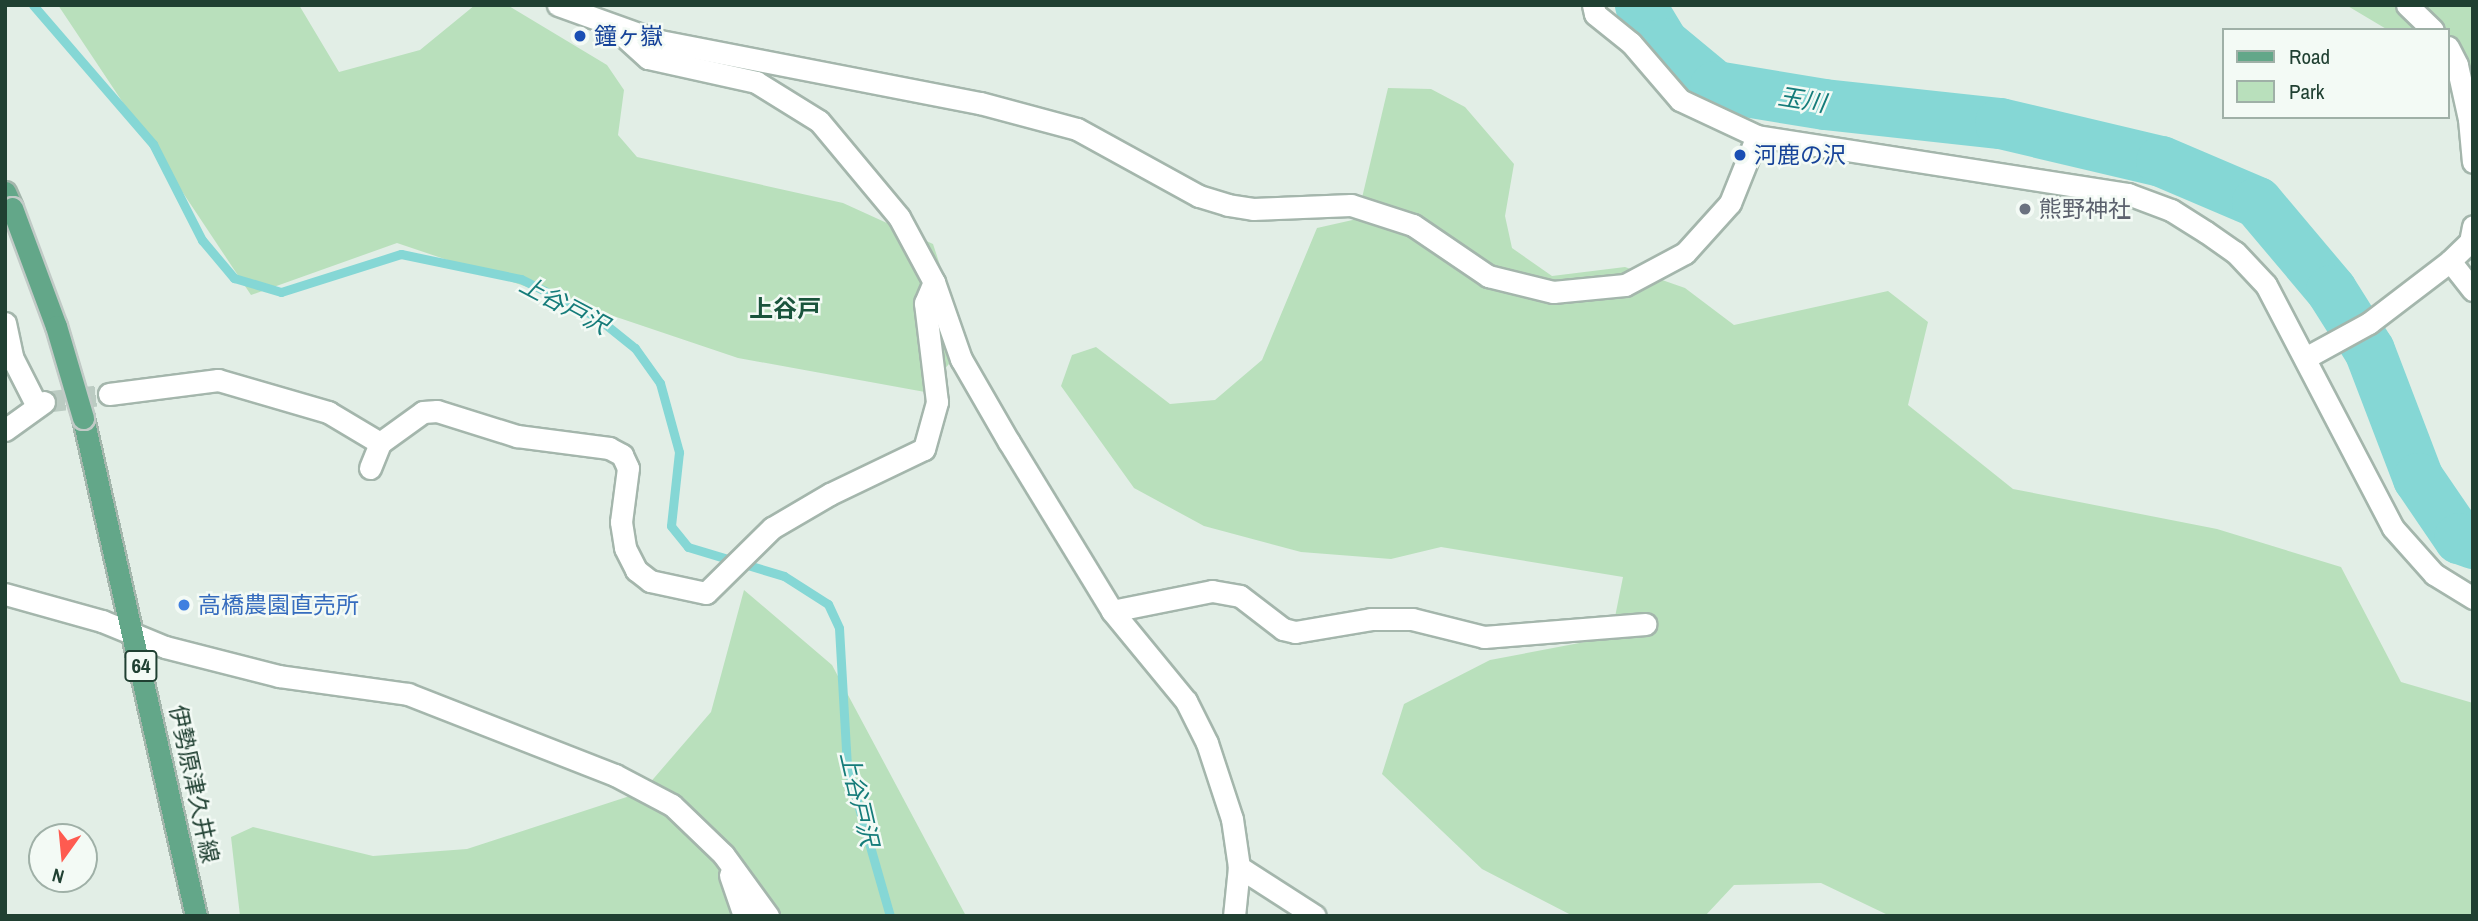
<!DOCTYPE html>
<html>
<head>
<meta charset="utf-8">
<style>
  body { margin:0 }
  #map { position:relative; width:2478px; height:921px; overflow:hidden; background:#e2eee6; font-family:"Archivo Narrow","Noto Sans JP",sans-serif }
  div>[style] { position:absolute }
  .green>* { inset:0; background:#b9e0bc }
  .stream>* { height:9px; margin:-4.5px; padding:0 4.5px; transform-origin:4.5px; border-radius:4.5px; background:#85d7d5 }
  .river>* { height:51px; margin:-25.5px; padding:0 25.5px; transform-origin:25.5px; border-radius:25.5px; background:#85d7d5 }
  .street-tunnel>* { height:21px; margin-top:-10.5px; transform-origin:0; background:repeating-linear-gradient(90deg,#bbcbc2 0 21px,transparent 0 31px) }
  .roads { filter:drop-shadow(2px 0 #a4b6ac) drop-shadow(-2px 0 #a4b6ac) drop-shadow(0 2px #a4b6ac) drop-shadow(0 -2px #a4b6ac) }
  .street>* { height:21px; margin:-10.5px; padding:0 10.5px; transform-origin:10.5px; border-radius:10.5px; background:#fff }
  .secondary>* { height:21px; margin:-10.5px; padding:0 10.5px; transform-origin:10.5px; border-radius:10.5px; background:#fff }
  .primary>* { height:21px; margin:-10.5px; padding:0 10.5px; transform-origin:10.5px; border-radius:10.5px; background:#63a789 }
  .bridges { filter:drop-shadow(2px 0 #c1cac6) drop-shadow(-2px 0 #c1cac6) drop-shadow(0 2px #c1cac6) drop-shadow(0 -2px #c1cac6) }
  .primary-bridge>* { height:21px; margin:-10.5px; padding:0 10.5px; transform-origin:10.5px; border-radius:10.5px; background:#63a789 }
  .dots>* { width:19px; height:19px; translate:-50% -50%; box-sizing:border-box; border:4px solid #f3faf5; border-radius:50% }
  span { translate:-50% -50%; white-space:nowrap; text-align:center; line-height:1.15; -webkit-text-stroke:5px #f3faf5; paint-order:stroke }
  .shield-label span { padding:2px 5px; background:#f3faf5; border:2px solid; border-radius:5px; -webkit-text-stroke-width:0 }
  .shield-label { font-size:21px; color:#204032; font-weight:700 }
  .transit-label { font-size:23px; color:#164399 }
  .left { translate:0 -50%; text-align:left }
  .worship-label { font-size:23px; color:#5b616d }
  .shop-label { font-size:23px; color:#366cbe }
  .street-label { font-size:23px; color:#204032 }
  .water-label { font-size:24px; color:#157c7a; font-style:italic }
  .neighbourhood-label { font-size:24px; color:#1a543c; font-weight:700 }
  .frame { position:absolute; inset:0; border:7px solid #204032; pointer-events:none }
  .legend { position:absolute; left:2222px; top:28px; width:228px; height:91px; box-sizing:border-box; background:#f3faf5; border:2px solid #9fb0a7; margin:0; padding:9px 12px; list-style:none; font-size:21px; color:#204032 }
  .legend li { display:flex; align-items:center; gap:14px; height:35px }
  .legend b { width:35px; border:2px solid #9fb0a7 }
  .north { position:absolute; left:28px; top:823px; width:70px; height:70px; box-sizing:border-box; background:#f3faf5; border:2px solid #9fb0a7; border-radius:50%; rotate:195deg; font-size:19px; font-weight:700; line-height:28px; text-align:center; color:#204032 }
  .north::after { content:''; display:block; margin:auto; width:24px; height:32px; background:#fe5b50; clip-path:polygon(50% 0,100% 100%,50% 72%,0 100%) }
</style>
</head>
<body>
<div id="map">
  <div class="green">
    <div style="clip-path:polygon(58px 5px,299px 5px,339px 72px,420px 50px,475px 5px,507px 5px,607px 65px,624px 90px,618px 135px,637px 157px,843px 203px,933px 244px,966px 344px,925px 392px,738px 358px,397px 243px,251px 295px)"></div>
    <div style="clip-path:polygon(2346px 5px,2473px 5px,2473px 79px,2448px 65px,2448px 30px,2388px 30px)"></div>
    <div style="clip-path:polygon(1388px 88px,1431px 89px,1465px 107px,1514px 164px,1505px 216px,1512px 248px,1552px 276px,1625px 267px,1685px 288px,1734px 325px,1888px 291px,1928px 322px,1908px 405px,2013px 489px,2217px 529px,2341px 567px,2401px 682px,2473px 703px,2473px 916px,1890px 916px,1821px 883px,1734px 885px,1705px 916px,1573px 916px,1482px 869px,1382px 774px,1404px 704px,1490px 660px,1611px 637px,1623px 577px,1441px 547px,1391px 559px,1301px 552px,1204px 526px,1134px 488px,1061px 386px,1072px 355px,1096px 347px,1170px 404px,1215px 400px,1262px 360px,1317px 228px,1357px 219px)"></div>
    <div style="clip-path:polygon(744px 590px,832px 665px,966px 916px,240px 916px,231px 837px,253px 827px,373px 856px,467px 849px,642px 792px,711px 712px)"></div>
  </div>
  <div class="stream">
    <div style="left:33px;top:5px;width:184px;rotate:49.2deg"></div>
    <div style="left:153px;top:144px;width:108px;rotate:63deg"></div>
    <div style="left:202px;top:240px;width:50px;rotate:49.9deg"></div>
    <div style="left:234px;top:278px;width:49px;rotate:16.6deg"></div>
    <div style="left:281px;top:292px;width:126px;rotate:-17.6deg"></div>
    <div style="left:401px;top:254px;width:123px;rotate:11.8deg"></div>
    <div style="left:521px;top:279px;width:83px;rotate:26.6deg"></div>
    <div style="left:595px;top:316px;width:51px;rotate:38.7deg"></div>
    <div style="left:635px;top:348px;width:43px;rotate:54.5deg"></div>
    <div style="left:660px;top:383px;width:72px;rotate:74.6deg"></div>
    <div style="left:679px;top:452px;width:74px;rotate:96.2deg"></div>
    <div style="left:671px;top:526px;width:27px;rotate:51deg"></div>
    <div style="left:688px;top:547px;width:100px;rotate:16.8deg"></div>
    <div style="left:784px;top:576px;width:52px;rotate:32.5deg"></div>
    <div style="left:828px;top:604px;width:26px;rotate:65deg"></div>
    <div style="left:839px;top:628px;width:138px;rotate:86.7deg"></div>
    <div style="left:847px;top:766px;width:156px;rotate:74deg"></div>
  </div>
  <div class="river">
    <div style="left:1640px;top:5px;width:44px;rotate:58.8deg"></div>
    <div style="left:1663px;top:43px;width:67px;rotate:39.6deg"></div>
    <div style="left:1715px;top:86px;width:110px;rotate:9.4deg"></div>
    <div style="left:1824px;top:104px;width:177px;rotate:6.2deg"></div>
    <div style="left:2000px;top:123px;width:165px;rotate:13.3deg"></div>
    <div style="left:2161px;top:161px;width:104px;rotate:23.1deg"></div>
    <div style="left:2257px;top:202px;width:115px;rotate:49.9deg"></div>
    <div style="left:2331px;top:290px;width:71px;rotate:57.7deg"></div>
    <div style="left:2369px;top:350px;width:137px;rotate:69.1deg"></div>
    <div style="left:2418px;top:478px;width:73px;rotate:55.7deg"></div>
    <div style="left:2459px;top:538px;width:15px;rotate:20deg"></div>
  </div>
  <div class="street-tunnel">
    <div style="left:44px;top:402px;width:65px;rotate:-7deg"></div>
  </div>
  <div class="roads">
    <div class="street">
      <div style="left:558px;top:5px;width:103px;rotate:19.8deg"></div>
      <div style="left:655px;top:40px;width:331px;rotate:11deg"></div>
      <div style="left:980px;top:103px;width:100px;rotate:15deg"></div>
      <div style="left:1077px;top:129px;width:139px;rotate:28.8deg"></div>
      <div style="left:1199px;top:196px;width:30px;rotate:17deg"></div>
      <div style="left:1228px;top:205px;width:25px;rotate:9deg"></div>
      <div style="left:1253px;top:209px;width:98px;rotate:-2.3deg"></div>
      <div style="left:1351px;top:205px;width:65px;rotate:17.9deg"></div>
      <div style="left:1413px;top:225px;width:91px;rotate:34.2deg"></div>
      <div style="left:1488px;top:276px;width:67px;rotate:13.8deg"></div>
      <div style="left:1553px;top:292px;width:72px;rotate:-5.6deg"></div>
      <div style="left:1625px;top:285px;width:68px;rotate:-28.1deg"></div>
      <div style="left:1685px;top:253px;width:67px;rotate:-48deg"></div>
      <div style="left:1730px;top:203px;width:72px;rotate:-68.1deg"></div>
      <div style="left:1757px;top:136px;width:376px;rotate:8.9deg"></div>
      <div style="left:2128px;top:194px;width:46px;rotate:20.4deg"></div>
      <div style="left:2171px;top:210px;width:41px;rotate:32.2deg"></div>
      <div style="left:2206px;top:232px;width:35px;rotate:35deg"></div>
      <div style="left:2235px;top:252px;width:45px;rotate:46.8deg"></div>
      <div style="left:2266px;top:285px;width:274px;rotate:62.4deg"></div>
      <div style="left:2393px;top:528px;width:62px;rotate:48.3deg"></div>
      <div style="left:2434px;top:574px;width:46px;rotate:31.6deg"></div>
      <div style="left:2407px;top:5px;width:36px;rotate:44deg"></div>
      <div style="left:619px;top:32px;width:39px;rotate:42deg"></div>
      <div style="left:648px;top:58px;width:111px;rotate:12.5deg"></div>
      <div style="left:756px;top:82px;width:74px;rotate:31.8deg"></div>
      <div style="left:819px;top:121px;width:125px;rotate:50.2deg"></div>
      <div style="left:899px;top:217px;width:74px;rotate:61.7deg"></div>
      <div style="left:934px;top:282px;width:82px;rotate:70.7deg"></div>
      <div style="left:961px;top:359px;width:96px;rotate:60deg"></div>
      <div style="left:1009px;top:442px;width:198px;rotate:58.6deg"></div>
      <div style="left:1112px;top:611px;width:117px;rotate:50.6deg"></div>
      <div style="left:1186px;top:701px;width:47px;rotate:63.4deg"></div>
      <div style="left:1207px;top:743px;width:80px;rotate:71.8deg"></div>
      <div style="left:1232px;top:819px;width:49px;rotate:81.7deg"></div>
      <div style="left:1239px;top:867px;width:49px;rotate:95.8deg"></div>
      <div style="left:2448px;top:47px;width:20px;rotate:63deg"></div>
      <div style="left:2457px;top:65px;width:55px;rotate:77.5deg"></div>
      <div style="left:2469px;top:119px;width:43px;rotate:84.7deg"></div>
      <div style="left:2450px;top:261px;width:28px;rotate:-44deg"></div>
      <div style="left:2470px;top:242px;width:16px;rotate:-79deg"></div>
      <div style="left:5px;top:323px;width:35px;rotate:78deg"></div>
      <div style="left:12px;top:357px;width:55px;rotate:63deg"></div>
      <div style="left:2307px;top:357px;width:71px;rotate:-28.7deg"></div>
      <div style="left:2369px;top:323px;width:102px;rotate:-37.4deg"></div>
      <div style="left:2450px;top:261px;width:37px;rotate:52deg"></div>
      <div style="left:109px;top:394px;width:110px;rotate:-7.3deg"></div>
      <div style="left:218px;top:380px;width:115px;rotate:16.2deg"></div>
      <div style="left:328px;top:412px;width:61px;rotate:30.8deg"></div>
      <div style="left:5px;top:430px;width:48px;rotate:-35.7deg"></div>
      <div style="left:370px;top:468px;width:27px;rotate:-68deg"></div>
      <div style="left:380px;top:443px;width:53px;rotate:-35.8deg"></div>
      <div style="left:423px;top:412px;width:14px;rotate:-4deg"></div>
      <div style="left:437px;top:411px;width:84px;rotate:17.4deg"></div>
      <div style="left:517px;top:436px;width:93px;rotate:7.4deg"></div>
      <div style="left:609px;top:448px;width:15px;rotate:28deg"></div>
      <div style="left:622px;top:455px;width:14px;rotate:65deg"></div>
      <div style="left:628px;top:468px;width:54px;rotate:97.4deg"></div>
      <div style="left:621px;top:522px;width:26px;rotate:81deg"></div>
      <div style="left:625px;top:548px;width:25px;rotate:63deg"></div>
      <div style="left:636px;top:570px;width:18px;rotate:38deg"></div>
      <div style="left:650px;top:581px;width:57px;rotate:12.1deg"></div>
      <div style="left:706px;top:593px;width:93px;rotate:-44.6deg"></div>
      <div style="left:772px;top:528px;width:67px;rotate:-30.4deg"></div>
      <div style="left:830px;top:494px;width:104px;rotate:-25.6deg"></div>
      <div style="left:924px;top:449px;width:49px;rotate:-74.5deg"></div>
      <div style="left:937px;top:402px;width:100px;rotate:-96.9deg"></div>
      <div style="left:925px;top:303px;width:23px;rotate:-67deg"></div>
      <div style="left:5px;top:594px;width:101px;rotate:15.6deg"></div>
      <div style="left:102px;top:621px;width:68px;rotate:22.4deg"></div>
      <div style="left:165px;top:647px;width:118px;rotate:14.3deg"></div>
      <div style="left:279px;top:676px;width:130px;rotate:7.9deg"></div>
      <div style="left:408px;top:694px;width:222px;rotate:21.4deg"></div>
      <div style="left:615px;top:775px;width:64px;rotate:27.8deg"></div>
      <div style="left:672px;top:805px;width:71px;rotate:43.9deg"></div>
      <div style="left:723px;top:854px;width:77px;rotate:54deg"></div>
      <div style="left:1112px;top:611px;width:102px;rotate:-11.3deg"></div>
      <div style="left:1212px;top:591px;width:28px;rotate:10deg"></div>
      <div style="left:1240px;top:596px;width:54px;rotate:37.5deg"></div>
      <div style="left:1283px;top:629px;width:12px;rotate:14deg"></div>
      <div style="left:1295px;top:632px;width:77px;rotate:-9.7deg"></div>
      <div style="left:1371px;top:619px;width:41px"></div>
      <div style="left:1412px;top:619px;width:74px;rotate:14deg"></div>
      <div style="left:1484px;top:637px;width:162px;rotate:-4.6deg"></div>
      <div style="left:1239px;top:867px;width:90px;rotate:32.8deg"></div>
      <div style="left:730px;top:875px;width:43px;rotate:71.1deg"></div>
    </div>
    <div class="secondary">
      <div style="left:1593px;top:5px;width:9px;rotate:77deg"></div>
      <div style="left:1595px;top:14px;width:46px;rotate:38.9deg"></div>
      <div style="left:1631px;top:43px;width:75px;rotate:49.3deg"></div>
      <div style="left:1680px;top:100px;width:85px;rotate:25.1deg"></div>
    </div>
    <div class="primary">
      <div style="left:5px;top:192px;width:17px;rotate:66deg"></div>
      <div style="left:83px;top:418px;width:511px;rotate:77.22deg"></div>
    </div>
  </div>
  <div class="bridges">
    <div class="primary-bridge">
      <div style="left:12px;top:208px;width:126px;rotate:69.6deg"></div>
      <div style="left:56px;top:326px;width:96px;rotate:73.6deg"></div>
    </div>
  </div>
  <div class="dots">
    <div style="left:580px;top:36px;background:#1a4fb4"></div>
    <div style="left:1740px;top:155px;background:#1a4fb4"></div>
    <div style="left:2025px;top:209px;background:#6b7280"></div>
    <div style="left:184px;top:605px;background:#3f7fe0"></div>
  </div>
  <div class="shield-label">
    <span style="left:141px;top:666px">64</span>
  </div>
  <div class="transit-label">
    <span class="left" style="left:594px;top:36px">鐘ヶ嶽</span>
    <span class="left" style="left:1754px;top:155px">河鹿の沢</span>
  </div>
  <div class="worship-label">
    <span class="left" style="left:2039px;top:209px">熊野神社</span>
  </div>
  <div class="shop-label">
    <span class="left" style="left:198px;top:605px">高橋農園直売所</span>
  </div>
  <div class="street-label">
    <span style="left:194px;top:784px;rotate:78deg">伊勢原津久井線</span>
  </div>
  <div class="water-label">
    <span style="left:1802px;top:100px;rotate:9deg">玉川</span>
    <span style="left:564px;top:305px;rotate:28deg">上谷戸沢</span>
    <span style="left:859px;top:799px;rotate:77deg">上谷戸沢</span>
  </div>
  <div class="neighbourhood-label">
    <span style="left:785px;top:309px">上谷戸</span>
  </div>
  <div class="frame"></div>
  <ul class="legend">
  <li><b style="height:9px;background:#63a789"></b>Road</li>
  <li><b style="height:19px;background:#b9e0bc"></b>Park</li>
  </ul>
  <div class="north">N</div>
</div>
</body>
</html>
